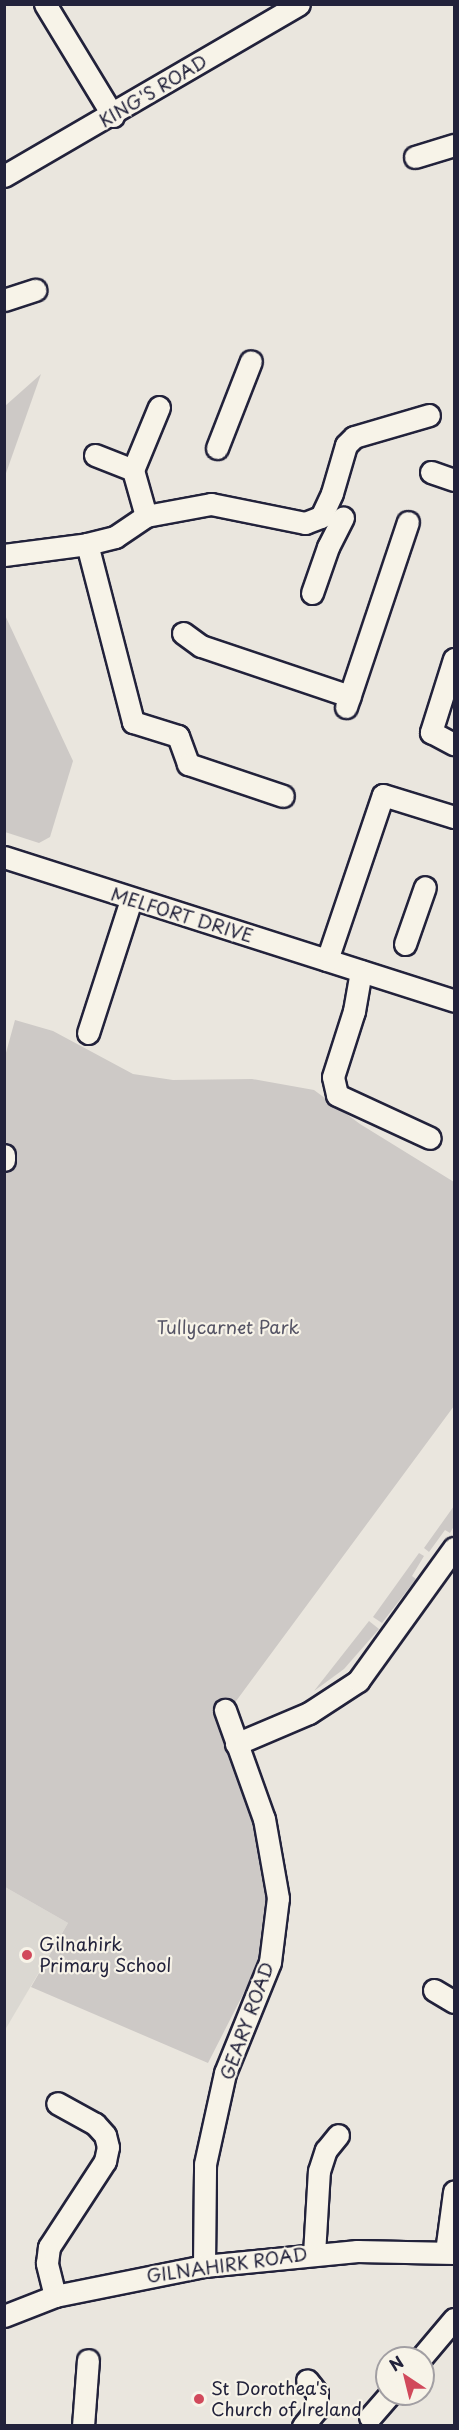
<!DOCTYPE html>
<html>
<head>
<meta charset="utf-8">
<style>
  body { margin:0 }
  #map { position:relative; width:459px; height:2430px; overflow:hidden; background:#eae6de; font-family:"Playpen Sans",sans-serif }
  div>[style] { position:absolute }
  .built>* { inset:0; background:#dbd8d2 }
  .green>* { inset:0; background:#cdc9c6 }
  .roads { filter:drop-shadow(2px 0 #22223b) drop-shadow(-2px 0 #22223b) drop-shadow(0 2px #22223b) drop-shadow(0 -2px #22223b) }
  .minor>* { height:21px; margin:-10.5px; padding:0 10.5px; transform-origin:10.5px; border-radius:10.5px; background:#f7f3e8 }
  .dots>* { width:16px; height:16px; translate:-50% -50%; box-sizing:border-box; border:3px solid #f7f3e8; border-radius:50% }
  span { translate:-50% -50%; white-space:nowrap; text-align:center; line-height:1.15; -webkit-text-stroke:4.5px #f7f3e8; paint-order:stroke }
  .street-label { font-size:18px; color:#22223b }
  .park-label { font-size:18px; color:#555465 }
  .poi-label { font-size:18px; color:#22223b }
  .left { translate:0 -50%; text-align:left }
  .frame { position:absolute; inset:0; border:6px solid #22223b; pointer-events:none }
  .north { position:absolute; left:375px; top:2346px; width:60px; height:60px; box-sizing:border-box; background:#f7f3e8; border:2px solid #a29fa3; border-radius:50%; rotate:325deg; font-size:16px; font-weight:700; line-height:24px; text-align:center; color:#22223b }
  .north::after { content:''; display:block; margin:auto; width:21px; height:27px; background:#d1495b; clip-path:polygon(50% 0,100% 100%,50% 72%,0 100%) }
</style>
</head>
<body>
<div id="map">
  <div class="built">
    <div style="clip-path:polygon(5px 1887px,68px 1923px,5px 2030px)"></div>
  </div>
  <div class="green">
    <div style="clip-path:polygon(41px 374px,5px 476px,5px 406px)"></div>
    <div style="clip-path:polygon(4px 613px,73px 761px,50px 837px,39px 843px,5px 832px)"></div>
    <div style="clip-path:polygon(15px 1020px,53px 1031px,133px 1074px,173px 1080px,252px 1079px,314px 1090px,360px 1124px,454px 1182px,454px 1406px,228px 1712px,280px 1881px,261px 1959px,208px 2063px,31px 1987px,68px 1923px,5px 1887px,4px 1060px)"></div>
    <div style="clip-path:polygon(454px 1506px,454px 1526px,450px 1533px,445px 1530px,429px 1552px,424px 1548px)"></div>
    <div style="clip-path:polygon(419px 1553px,424px 1556px,412px 1576px,416px 1579px,382px 1623px,373px 1617px)"></div>
    <div style="clip-path:polygon(369px 1621px,379px 1629px,344px 1669px,314px 1691px)"></div>
  </div>
  <div class="roads">
    <div class="minor">
      <div style="left:45px;top:4px;width:131px;rotate:58.7deg"></div>
      <div style="left:415px;top:157px;width:41px;rotate:-17.1deg"></div>
      <div style="left:4px;top:176px;width:341px;rotate:-30.2deg"></div>
      <div style="left:4px;top:300px;width:33px;rotate:-18deg"></div>
      <div style="left:217px;top:448px;width:93px;rotate:-68.7deg"></div>
      <div style="left:95px;top:455px;width:41px;rotate:21.5deg"></div>
      <div style="left:431px;top:472px;width:24px;rotate:19deg"></div>
      <div style="left:146px;top:516px;width:48px;rotate:-105.8deg"></div>
      <div style="left:133px;top:470px;width:68px;rotate:-67.6deg"></div>
      <div style="left:87px;top:544px;width:184px;rotate:75.5deg"></div>
      <div style="left:133px;top:722px;width:47px;rotate:17.3deg"></div>
      <div style="left:178px;top:736px;width:30px;rotate:70deg"></div>
      <div style="left:188px;top:764px;width:100px;rotate:18.6deg"></div>
      <div style="left:4px;top:555px;width:84px;rotate:-7.5deg"></div>
      <div style="left:87px;top:544px;width:29px;rotate:-14deg"></div>
      <div style="left:115px;top:537px;width:37px;rotate:-34deg"></div>
      <div style="left:146px;top:516px;width:66px;rotate:-10.5deg"></div>
      <div style="left:211px;top:504px;width:96px;rotate:11.4deg"></div>
      <div style="left:305px;top:523px;width:17px;rotate:-21deg"></div>
      <div style="left:321px;top:517px;width:26px;rotate:-65deg"></div>
      <div style="left:332px;top:493px;width:50px;rotate:-73.7deg"></div>
      <div style="left:346px;top:445px;width:11px;rotate:-45deg"></div>
      <div style="left:354px;top:437px;width:78px;rotate:-16.3deg"></div>
      <div style="left:312px;top:593px;width:49px;rotate:-70.8deg"></div>
      <div style="left:328px;top:547px;width:33px;rotate:-63deg"></div>
      <div style="left:183px;top:633px;width:22px;rotate:36deg"></div>
      <div style="left:201px;top:646px;width:157px;rotate:18.6deg"></div>
      <div style="left:454px;top:659px;width:77px;rotate:107.5deg"></div>
      <div style="left:431px;top:732px;width:26px;rotate:28deg"></div>
      <div style="left:346px;top:707px;width:195px;rotate:-71.5deg"></div>
      <div style="left:4px;top:857px;width:472px;rotate:17.7deg"></div>
      <div style="left:405px;top:944px;width:60px;rotate:-70.7deg"></div>
      <div style="left:327px;top:960px;width:174px;rotate:-71.3deg"></div>
      <div style="left:383px;top:795px;width:74px;rotate:17.2deg"></div>
      <div style="left:361px;top:971px;width:41px;rotate:99.9deg"></div>
      <div style="left:354px;top:1011px;width:69px;rotate:107.7deg"></div>
      <div style="left:333px;top:1077px;width:18px;rotate:77deg"></div>
      <div style="left:337px;top:1095px;width:102px;rotate:24.8deg"></div>
      <div style="left:88px;top:1033px;width:140px;rotate:-72.1deg"></div>
      <div style="left:4px;top:1155px;width:5px;rotate:90deg"></div>
      <div style="left:236px;top:1744px;width:79px;rotate:-23deg"></div>
      <div style="left:309px;top:1713px;width:59px;rotate:-33.1deg"></div>
      <div style="left:358px;top:1681px;width:164px;rotate:-54.2deg"></div>
      <div style="left:434px;top:1990px;width:23px;rotate:31deg"></div>
      <div style="left:446px;top:2252px;width:61px;rotate:-82.4deg"></div>
      <div style="left:314px;top:2254px;width:83px;rotate:-86.6deg"></div>
      <div style="left:319px;top:2171px;width:22px;rotate:-72deg"></div>
      <div style="left:326px;top:2150px;width:19px;rotate:-51deg"></div>
      <div style="left:204px;top:2266px;width:102px;rotate:-89.4deg"></div>
      <div style="left:205px;top:2164px;width:93px;rotate:-77.6deg"></div>
      <div style="left:225px;top:2073px;width:120px;rotate:-67.9deg"></div>
      <div style="left:270px;top:1962px;width:64px;rotate:-82.9deg"></div>
      <div style="left:278px;top:1898px;width:80px;rotate:-100deg"></div>
      <div style="left:264px;top:1819px;width:116px;rotate:-109.7deg"></div>
      <div style="left:55px;top:2296px;width:34px;rotate:-104deg"></div>
      <div style="left:47px;top:2263px;width:16px;rotate:-83deg"></div>
      <div style="left:49px;top:2247px;width:103px;rotate:-56.9deg"></div>
      <div style="left:105px;top:2161px;width:14px;rotate:-78deg"></div>
      <div style="left:108px;top:2147px;width:12px;rotate:-104deg"></div>
      <div style="left:105px;top:2135px;width:15px;rotate:-132deg"></div>
      <div style="left:95px;top:2124px;width:43px;rotate:-151.1deg"></div>
      <div style="left:4px;top:2316px;width:55px;rotate:-21.4deg"></div>
      <div style="left:55px;top:2296px;width:152px;rotate:-11.4deg"></div>
      <div style="left:204px;top:2266px;width:154px;rotate:-5.6deg"></div>
      <div style="left:357px;top:2251px;width:97px;rotate:1.2deg"></div>
      <div style="left:421px;top:2358px;width:51px;rotate:-49.8deg"></div>
      <div style="left:370px;top:2417px;width:30px;rotate:-49deg"></div>
      <div style="left:83px;top:2426px;width:66px;rotate:-85.7deg"></div>
      <div style="left:303px;top:2426px;width:22px;rotate:-51deg"></div>
      <div style="left:317px;top:2409px;width:16px;rotate:-90deg"></div>
      <div style="left:317px;top:2393px;width:16px;rotate:-128deg"></div>
    </div>
  </div>
  <div class="dots">
    <div style="left:27px;top:1955px;background:#d1495b"></div>
    <div style="left:199px;top:2399px;background:#d1495b"></div>
  </div>
  <div class="street-label">
    <span style="left:153px;top:91px;rotate:-31deg">KING'S ROAD</span>
    <span style="left:182px;top:915px;rotate:17deg">MELFORT DRIVE</span>
    <span style="left:247px;top:2021px;rotate:-70deg">GEARY ROAD</span>
    <span style="left:227px;top:2265px;rotate:-8deg">GILNAHIRK ROAD</span>
  </div>
  <div class="park-label">
    <span style="left:228px;top:1327px">Tullycarnet Park</span>
  </div>
  <div class="poi-label">
    <span class="left" style="left:39px;top:1955px">Gilnahirk<br>Primary School</span>
    <span class="left" style="left:211px;top:2399px">St Dorothea's<br>Church of Ireland</span>
  </div>
  <div class="frame"></div>
  <div class="north">N</div>
</div>
</body>
</html>
